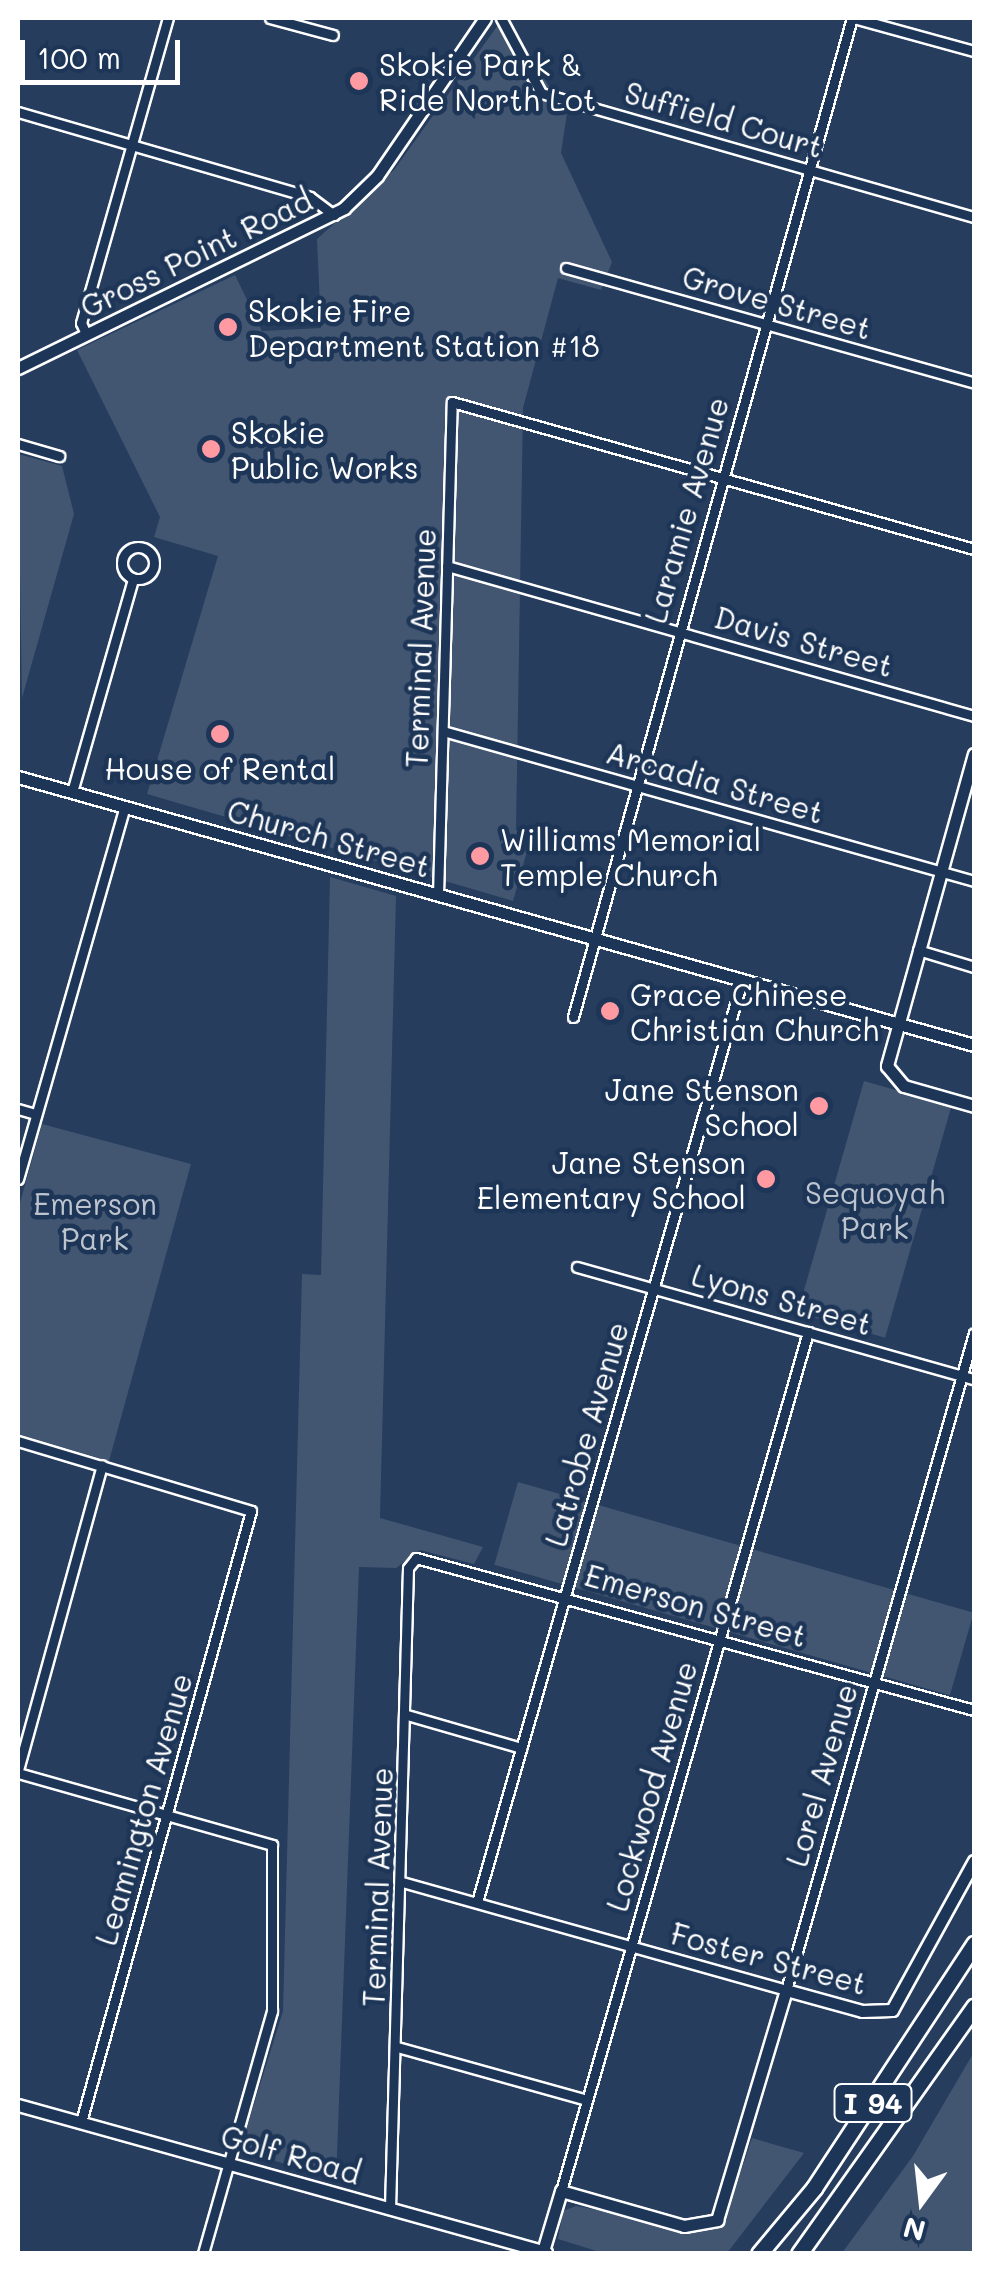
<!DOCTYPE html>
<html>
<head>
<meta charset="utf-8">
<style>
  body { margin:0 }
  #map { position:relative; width:992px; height:2271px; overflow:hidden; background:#263d5e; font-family:Mali,sans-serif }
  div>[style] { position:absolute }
  .green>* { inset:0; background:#425672; transform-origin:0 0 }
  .roads { filter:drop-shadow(2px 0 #fff) drop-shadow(-2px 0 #fff) drop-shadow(0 2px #fff) drop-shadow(0 -2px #fff) }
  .street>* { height:9px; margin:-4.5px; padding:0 4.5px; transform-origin:4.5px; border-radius:4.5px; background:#1d3557 }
  .street>.ring { margin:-4.5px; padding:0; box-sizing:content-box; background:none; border:9px solid #1d3557; border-radius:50% }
  .secondary>* { height:11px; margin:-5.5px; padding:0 5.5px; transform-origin:5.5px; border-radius:5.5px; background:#1d3557 }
  .highway>* { height:15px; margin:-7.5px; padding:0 7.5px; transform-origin:7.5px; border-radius:7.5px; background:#1d3557 }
  .dots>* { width:28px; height:28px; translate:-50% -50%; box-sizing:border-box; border:5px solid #1d3557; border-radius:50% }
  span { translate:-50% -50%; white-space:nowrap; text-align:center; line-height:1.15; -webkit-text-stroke:9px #1d3557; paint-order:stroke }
  .shield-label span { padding:2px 8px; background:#1d3557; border:2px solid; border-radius:8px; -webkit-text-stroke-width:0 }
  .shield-label { font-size:28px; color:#fff; font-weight:700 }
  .poi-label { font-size:30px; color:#fff }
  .left { translate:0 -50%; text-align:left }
  .right { translate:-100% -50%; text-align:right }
  .street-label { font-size:30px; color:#fff }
  .park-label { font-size:30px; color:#bdc4ce }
  .frame { position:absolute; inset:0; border:20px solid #fff; pointer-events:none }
  .north { position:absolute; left:872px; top:2151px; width:100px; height:100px; -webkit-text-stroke:8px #1d3557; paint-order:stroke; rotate:195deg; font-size:28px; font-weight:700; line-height:40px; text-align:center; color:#fff }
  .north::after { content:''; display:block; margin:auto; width:35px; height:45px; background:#fff; clip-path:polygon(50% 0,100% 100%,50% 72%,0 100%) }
  .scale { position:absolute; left:20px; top:40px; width:160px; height:45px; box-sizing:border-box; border:5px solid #fff; border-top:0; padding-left:12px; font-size:30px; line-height:35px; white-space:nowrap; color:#fff; -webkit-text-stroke:8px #1d3557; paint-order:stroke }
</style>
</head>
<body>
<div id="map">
  <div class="green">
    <div style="clip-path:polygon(503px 18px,567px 113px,561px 153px,612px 262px,601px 290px,558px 278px,523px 408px,516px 830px,531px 837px,513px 901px,147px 794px,218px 556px,154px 537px,160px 517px,77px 350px,235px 275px,262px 331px,321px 328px,317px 239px,394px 170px)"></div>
    <div style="clip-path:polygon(18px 454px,62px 466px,74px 514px,22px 698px)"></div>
    <div style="clip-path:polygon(330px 877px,396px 896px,380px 1518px,483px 1547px,474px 1564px,420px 1550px,396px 1568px,359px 1567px,336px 2181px,240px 2149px,283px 2011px,302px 1274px,321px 1275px)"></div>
    <div style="left:864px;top:1081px;width:91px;height:241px;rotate:16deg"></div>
    <div style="clip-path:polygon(42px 1124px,191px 1164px,109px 1461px,18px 1434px,18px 1210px)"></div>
    <div style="left:518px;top:1482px;width:474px;height:86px;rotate:16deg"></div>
    <div style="clip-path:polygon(974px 2052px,974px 2253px,842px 2253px,913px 2156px)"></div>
    <div style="clip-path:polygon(752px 2138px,804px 2153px,727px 2253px,603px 2253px,558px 2239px,563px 2211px,576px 2206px,711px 2230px,725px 2219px)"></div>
  </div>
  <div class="roads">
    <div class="street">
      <div style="left:270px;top:18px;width:65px;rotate:15.1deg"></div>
      <div style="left:501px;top:18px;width:85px;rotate:61.9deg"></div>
      <div style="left:541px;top:93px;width:450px;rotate:16deg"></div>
      <div style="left:854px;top:18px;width:124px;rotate:15.4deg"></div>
      <div style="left:18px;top:112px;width:304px;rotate:16.2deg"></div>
      <div style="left:310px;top:197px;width:30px;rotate:37deg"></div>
      <div style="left:566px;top:268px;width:424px;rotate:15.7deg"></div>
      <div style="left:86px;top:334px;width:12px;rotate:-114deg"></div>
      <div style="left:81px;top:323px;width:317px;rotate:-74.1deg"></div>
      <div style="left:18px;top:444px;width:43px;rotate:16.3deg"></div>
      <div class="ring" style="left:122px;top:547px;width:23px;height:23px"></div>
      <div style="left:447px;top:566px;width:548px;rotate:15.89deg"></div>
      <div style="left:443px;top:731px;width:552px;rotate:15.77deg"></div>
      <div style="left:72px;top:792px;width:222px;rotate:-74deg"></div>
      <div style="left:438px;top:895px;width:493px;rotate:-88.4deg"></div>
      <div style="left:452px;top:402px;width:542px;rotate:15.73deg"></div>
      <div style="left:918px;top:950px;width:59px;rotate:16.9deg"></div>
      <div style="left:573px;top:1017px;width:1037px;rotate:-74.4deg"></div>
      <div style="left:18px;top:1109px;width:18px;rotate:16deg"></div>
      <div style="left:18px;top:1179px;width:387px;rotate:-74deg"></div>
      <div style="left:577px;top:1267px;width:412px;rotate:15.8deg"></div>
      <div style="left:18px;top:1441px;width:243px;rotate:16.7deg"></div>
      <div style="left:251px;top:1511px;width:634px;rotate:105.55deg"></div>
      <div style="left:407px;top:1715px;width:119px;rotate:16.1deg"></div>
      <div style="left:18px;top:1770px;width:316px;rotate:-74.6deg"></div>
      <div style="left:18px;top:1773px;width:264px;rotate:15.8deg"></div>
      <div style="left:272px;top:1845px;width:166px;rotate:90deg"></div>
      <div style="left:272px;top:2011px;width:253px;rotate:105.9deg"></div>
      <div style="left:402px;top:1882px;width:399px;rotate:15.7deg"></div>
      <div style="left:786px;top:1990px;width:683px;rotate:-74.03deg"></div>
      <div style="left:477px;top:1902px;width:959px;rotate:-73.96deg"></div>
      <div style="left:397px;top:2047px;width:197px;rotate:15.6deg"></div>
      <div style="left:561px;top:2191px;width:894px;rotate:-73.96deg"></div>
      <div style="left:390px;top:2208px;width:640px;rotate:-88.39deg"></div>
      <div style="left:408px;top:1568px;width:13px;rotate:-51deg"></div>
      <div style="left:416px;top:1558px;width:578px;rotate:15.24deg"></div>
    </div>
    <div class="secondary">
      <div style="left:18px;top:368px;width:363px;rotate:-26.1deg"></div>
      <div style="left:344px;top:208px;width:46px;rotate:-44.1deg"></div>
      <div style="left:377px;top:176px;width:191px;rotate:-55.6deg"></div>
      <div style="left:974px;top:754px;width:324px;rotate:105.6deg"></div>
      <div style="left:887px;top:1066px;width:26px;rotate:50deg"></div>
      <div style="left:904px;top:1086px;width:73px;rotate:15.9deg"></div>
      <div style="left:18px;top:777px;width:993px;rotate:15.66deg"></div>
      <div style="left:18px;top:2105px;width:548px;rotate:15.56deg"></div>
      <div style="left:543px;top:2251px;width:63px;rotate:-73.3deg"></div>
      <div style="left:561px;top:2191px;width:128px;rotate:15.9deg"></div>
      <div style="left:684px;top:2226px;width:34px;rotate:-10deg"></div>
      <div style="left:717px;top:2220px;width:240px;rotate:-73.3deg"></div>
      <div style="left:786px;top:1990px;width:79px;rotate:15.4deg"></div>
      <div style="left:862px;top:2011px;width:30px;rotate:-2deg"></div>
      <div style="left:892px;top:2010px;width:170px;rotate:-61.2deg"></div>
    </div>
    <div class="highway">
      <div style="left:759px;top:2254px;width:86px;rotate:-50.2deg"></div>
      <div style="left:814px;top:2188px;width:292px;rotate:-56.7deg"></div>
      <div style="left:799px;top:2254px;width:303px;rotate:-54.7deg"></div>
    </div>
  </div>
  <div class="dots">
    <div style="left:359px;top:81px;background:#ff9aa2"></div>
    <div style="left:228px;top:327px;background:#ff9aa2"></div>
    <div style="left:211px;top:449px;background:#ff9aa2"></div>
    <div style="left:220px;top:734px;background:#ff9aa2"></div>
    <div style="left:480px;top:856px;background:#ff9aa2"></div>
    <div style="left:610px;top:1011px;background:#ff9aa2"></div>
    <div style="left:819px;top:1106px;background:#ff9aa2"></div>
    <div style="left:766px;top:1179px;background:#ff9aa2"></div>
  </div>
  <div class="shield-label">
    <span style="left:873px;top:2103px">I 94</span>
  </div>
  <div class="poi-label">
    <span class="left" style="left:379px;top:81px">Skokie Park &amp;<br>Ride North Lot</span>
    <span class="left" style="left:248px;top:327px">Skokie Fire<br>Department Station #18</span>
    <span class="left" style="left:231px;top:449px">Skokie<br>Public Works</span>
    <span style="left:220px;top:768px">House of Rental</span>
    <span class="left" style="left:500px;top:856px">Williams Memorial<br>Temple Church</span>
    <span class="left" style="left:630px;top:1011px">Grace Chinese<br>Christian Church</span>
    <span class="right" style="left:799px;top:1106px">Jane Stenson<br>School</span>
    <span class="right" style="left:746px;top:1179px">Jane Stenson<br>Elementary School</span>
  </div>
  <div class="street-label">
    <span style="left:724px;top:119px;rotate:16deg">Suffield Court</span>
    <span style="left:196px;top:253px;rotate:-26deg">Gross Point Road</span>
    <span style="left:777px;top:302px;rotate:16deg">Grove Street</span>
    <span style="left:686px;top:510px;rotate:-74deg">Laramie Avenue</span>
    <span style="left:804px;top:641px;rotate:16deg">Davis Street</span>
    <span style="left:420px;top:648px;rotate:-88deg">Terminal Avenue</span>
    <span style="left:715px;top:782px;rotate:16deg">Arcadia Street</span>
    <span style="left:329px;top:838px;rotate:16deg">Church Street</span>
    <span style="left:782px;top:1299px;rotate:16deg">Lyons Street</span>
    <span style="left:586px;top:1434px;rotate:-74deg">Latrobe Avenue</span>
    <span style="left:696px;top:1605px;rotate:16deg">Emerson Street</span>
    <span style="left:821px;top:1775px;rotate:-74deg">Lorel Avenue</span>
    <span style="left:651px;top:1786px;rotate:-74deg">Lockwood Avenue</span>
    <span style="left:143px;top:1809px;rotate:-74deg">Leamington Avenue</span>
    <span style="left:377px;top:1887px;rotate:-88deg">Terminal Avenue</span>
    <span style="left:769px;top:1958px;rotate:15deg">Foster Street</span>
    <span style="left:291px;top:2154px;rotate:16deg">Golf Road</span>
  </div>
  <div class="park-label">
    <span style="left:875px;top:1209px">Sequoyah<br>Park</span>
    <span style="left:95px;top:1220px">Emerson<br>Park</span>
  </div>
  <div class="frame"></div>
  <div class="north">N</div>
  <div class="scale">100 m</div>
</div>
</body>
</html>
